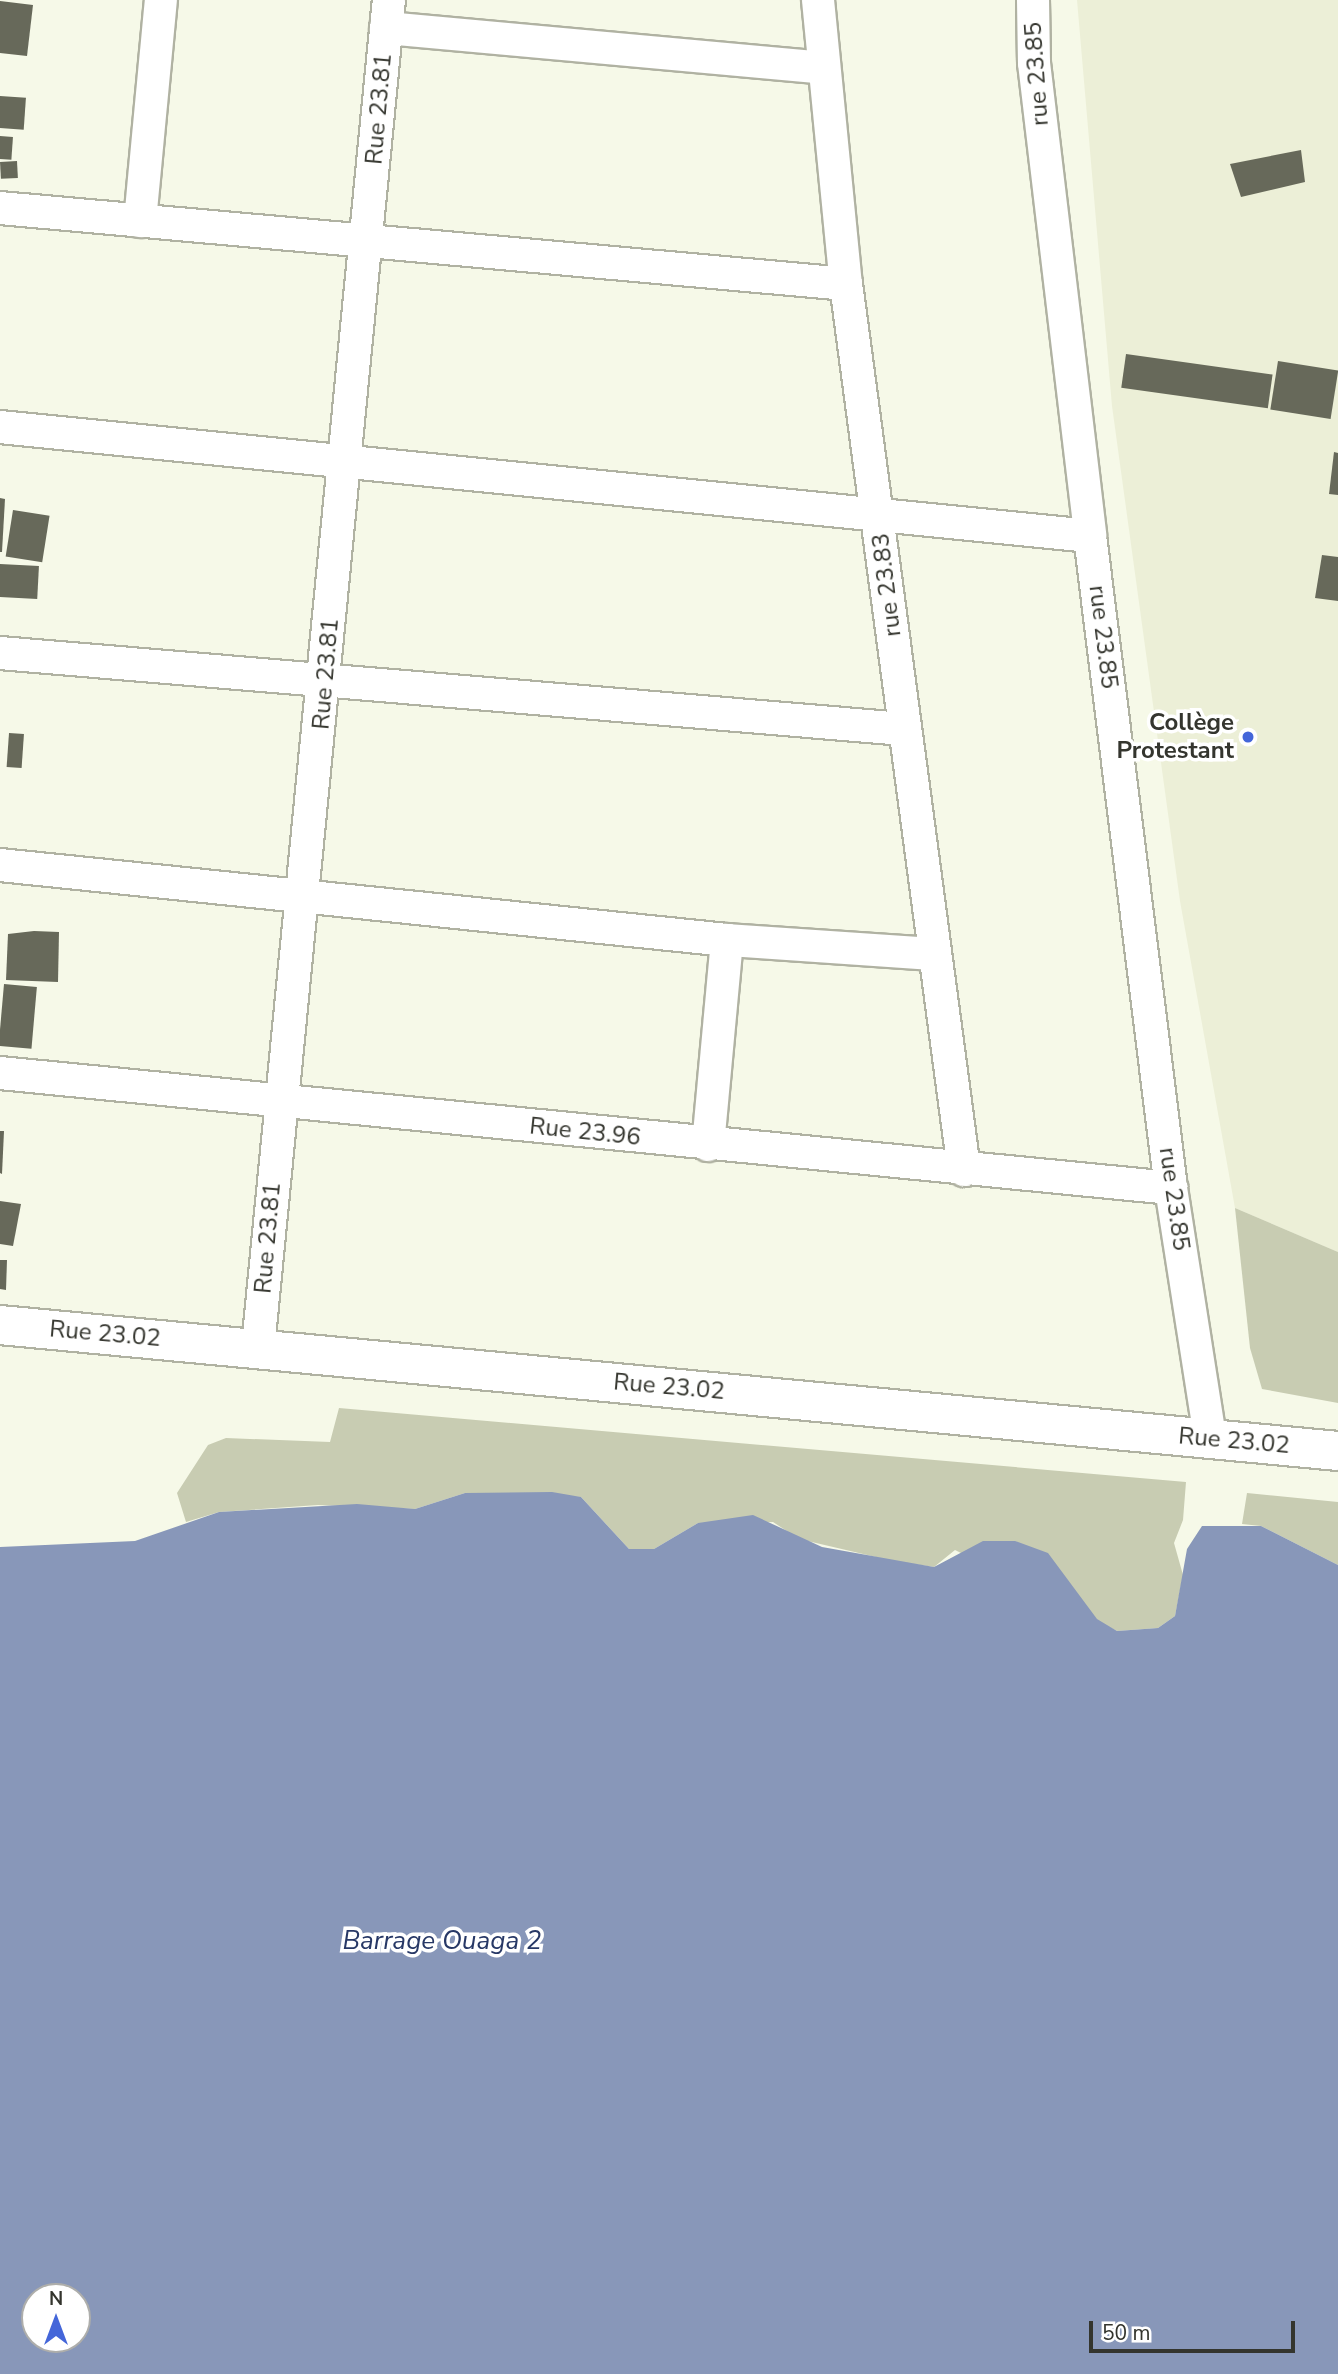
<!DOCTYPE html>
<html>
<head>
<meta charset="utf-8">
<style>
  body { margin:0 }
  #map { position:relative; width:1338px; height:2374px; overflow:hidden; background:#f6f9e8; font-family:"Nunito Sans",sans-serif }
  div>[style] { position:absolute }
  .built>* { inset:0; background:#ecefd7 }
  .green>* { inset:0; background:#c8ccb2 }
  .water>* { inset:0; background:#8897b9 }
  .building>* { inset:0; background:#67695a; transform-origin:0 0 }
  .roads { filter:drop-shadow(2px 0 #b0b2a2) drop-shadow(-2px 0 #b0b2a2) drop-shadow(0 2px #b0b2a2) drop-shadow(0 -2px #b0b2a2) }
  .street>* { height:32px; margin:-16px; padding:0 16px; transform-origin:16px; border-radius:16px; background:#fff }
  .secondary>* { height:38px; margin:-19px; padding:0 19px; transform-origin:19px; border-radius:19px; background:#fff }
  .dots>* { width:19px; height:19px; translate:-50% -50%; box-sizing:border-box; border:4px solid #fff; border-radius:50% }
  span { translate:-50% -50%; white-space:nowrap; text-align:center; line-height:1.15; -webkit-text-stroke:7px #fff; paint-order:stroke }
  .street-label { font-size:24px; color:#34352e }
  .poi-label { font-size:24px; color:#34352e; font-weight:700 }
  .right { translate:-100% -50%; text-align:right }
  .water-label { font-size:26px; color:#273866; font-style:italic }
  .north { position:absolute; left:21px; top:2283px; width:70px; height:70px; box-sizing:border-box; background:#fff; border:2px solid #aeaeab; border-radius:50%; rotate:0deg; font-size:19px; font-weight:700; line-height:28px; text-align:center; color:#34352e }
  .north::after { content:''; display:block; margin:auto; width:24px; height:32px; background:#4466d9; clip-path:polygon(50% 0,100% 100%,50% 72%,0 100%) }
  .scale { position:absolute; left:1089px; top:2321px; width:206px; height:32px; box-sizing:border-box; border:4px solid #34352e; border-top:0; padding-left:9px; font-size:21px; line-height:24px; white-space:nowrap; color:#34352e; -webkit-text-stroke:5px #fff; paint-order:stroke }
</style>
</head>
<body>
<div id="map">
  <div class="built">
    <div style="clip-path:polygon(1077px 0,1338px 0,1338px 1252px,1235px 1208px,1180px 901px,1112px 406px)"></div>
  </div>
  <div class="green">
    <div style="clip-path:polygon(1235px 1208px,1338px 1252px,1338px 1403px,1262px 1389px,1250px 1348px)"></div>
    <div style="clip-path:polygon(339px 1408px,1186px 1482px,1183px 1520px,1174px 1543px,1183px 1575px,1175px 1616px,1158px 1628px,1117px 1631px,955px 1550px,934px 1567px,893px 1561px,799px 1539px,773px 1522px,698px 1523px,654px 1549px,629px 1549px,581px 1497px,465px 1493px,415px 1509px,318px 1505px,219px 1512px,186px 1522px,177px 1493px,208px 1445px,226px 1438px,330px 1442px)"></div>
    <div style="clip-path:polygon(1247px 1493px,1338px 1502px,1338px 1565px,1261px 1526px,1242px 1524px)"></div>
  </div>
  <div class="water">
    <div style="clip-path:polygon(evenodd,552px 1492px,581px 1497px,629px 1549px,654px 1549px,698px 1523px,753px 1515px,822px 1547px,934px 1567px,983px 1541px,1015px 1541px,1048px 1553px,1097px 1619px,1117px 1631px,1158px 1628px,1175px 1616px,1187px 1549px,1202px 1526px,1261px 1526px,1338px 1565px,1338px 2374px,0 2374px,0 1547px,135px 1541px,219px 1512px,357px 1504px,415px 1509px,465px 1493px,552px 1492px,35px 2297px,77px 2297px,77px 2339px,35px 2339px,35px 2297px)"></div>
  </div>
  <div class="building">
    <div style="clip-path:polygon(0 1px,33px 5px,27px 56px,0 53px)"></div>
    <div style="left:0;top:96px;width:26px;height:32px;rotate:4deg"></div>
    <div style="left:0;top:136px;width:13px;height:23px;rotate:4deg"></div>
    <div style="clip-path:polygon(1301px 150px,1305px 182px,1241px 197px,1230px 164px)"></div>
    <div style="left:17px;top:161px;width:17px;height:17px;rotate:87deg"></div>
    <div style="left:1126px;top:354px;width:148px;height:34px;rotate:8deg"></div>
    <div style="left:1278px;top:361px;width:61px;height:49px;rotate:9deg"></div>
    <div style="clip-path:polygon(1334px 452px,1338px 453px,1338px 495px,1329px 494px)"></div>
    <div style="clip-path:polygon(0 498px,5px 499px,2px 552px,0 552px)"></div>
    <div style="left:13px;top:510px;width:37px;height:47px;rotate:9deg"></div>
    <div style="clip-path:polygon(1322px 555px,1338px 557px,1338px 601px,1315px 598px)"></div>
    <div style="left:0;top:564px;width:39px;height:33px;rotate:3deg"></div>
    <div style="left:9px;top:733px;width:15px;height:34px;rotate:4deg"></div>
    <div style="clip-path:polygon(34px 931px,59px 932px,58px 982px,6px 980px,8px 934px)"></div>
    <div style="left:4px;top:984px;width:33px;height:62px;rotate:5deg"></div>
    <div style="clip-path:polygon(0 1131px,4px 1131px,2px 1174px,0 1173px)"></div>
    <div style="clip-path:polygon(0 1201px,21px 1204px,13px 1246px,0 1244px)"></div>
    <div style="clip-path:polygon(0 1260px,7px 1260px,6px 1290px,0 1289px)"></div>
  </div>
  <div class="roads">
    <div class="street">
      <div style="left:818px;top:0;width:285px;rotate:84.4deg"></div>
      <div style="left:846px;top:284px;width:894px;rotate:82.41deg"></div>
      <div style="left:1033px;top:0;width:63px;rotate:89.1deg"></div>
      <div style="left:1034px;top:63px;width:476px;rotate:83.2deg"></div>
      <div style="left:1090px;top:536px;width:657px;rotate:82.92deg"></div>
      <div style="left:1171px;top:1188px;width:253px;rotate:81.1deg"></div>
      <div style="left:386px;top:28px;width:438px;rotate:5.2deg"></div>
      <div style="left:0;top:208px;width:849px;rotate:5.13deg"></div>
      <div style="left:140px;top:221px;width:222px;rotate:-84.6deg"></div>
      <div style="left:0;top:427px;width:1095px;rotate:5.71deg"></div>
      <div style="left:0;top:653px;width:907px;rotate:4.81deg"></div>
      <div style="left:0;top:865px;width:731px;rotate:5.89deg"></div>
      <div style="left:727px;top:940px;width:205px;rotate:3.9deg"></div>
      <div style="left:0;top:1073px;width:1177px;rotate:5.61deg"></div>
      <div style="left:708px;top:1145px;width:206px;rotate:-84.7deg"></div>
      <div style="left:258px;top:1347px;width:1353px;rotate:-84.45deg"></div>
    </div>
    <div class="secondary">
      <div style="left:0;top:1325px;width:1344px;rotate:5.38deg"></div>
    </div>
  </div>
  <div class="dots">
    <div style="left:1248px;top:737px;background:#4466d9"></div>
  </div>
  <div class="street-label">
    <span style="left:1037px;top:74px;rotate:-94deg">rue 23.85</span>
    <span style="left:379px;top:109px;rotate:-85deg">Rue 23.81</span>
    <span style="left:887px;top:585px;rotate:-97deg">rue 23.83</span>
    <span style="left:1103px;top:637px;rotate:83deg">rue 23.85</span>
    <span style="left:326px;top:674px;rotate:-85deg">Rue 23.81</span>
    <span style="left:585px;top:1132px;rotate:6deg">Rue 23.96</span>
    <span style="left:1174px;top:1199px;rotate:82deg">rue 23.85</span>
    <span style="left:268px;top:1238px;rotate:-85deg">Rue 23.81</span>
    <span style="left:105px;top:1334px;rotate:5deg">Rue 23.02</span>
    <span style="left:669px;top:1387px;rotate:5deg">Rue 23.02</span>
    <span style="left:1234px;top:1441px;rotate:5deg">Rue 23.02</span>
  </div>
  <div class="poi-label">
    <span class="right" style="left:1234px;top:737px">Collège<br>Protestant</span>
  </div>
  <div class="water-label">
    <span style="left:442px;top:1941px">Barrage Ouaga 2</span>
  </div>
  <div class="north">N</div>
  <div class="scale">50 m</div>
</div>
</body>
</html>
